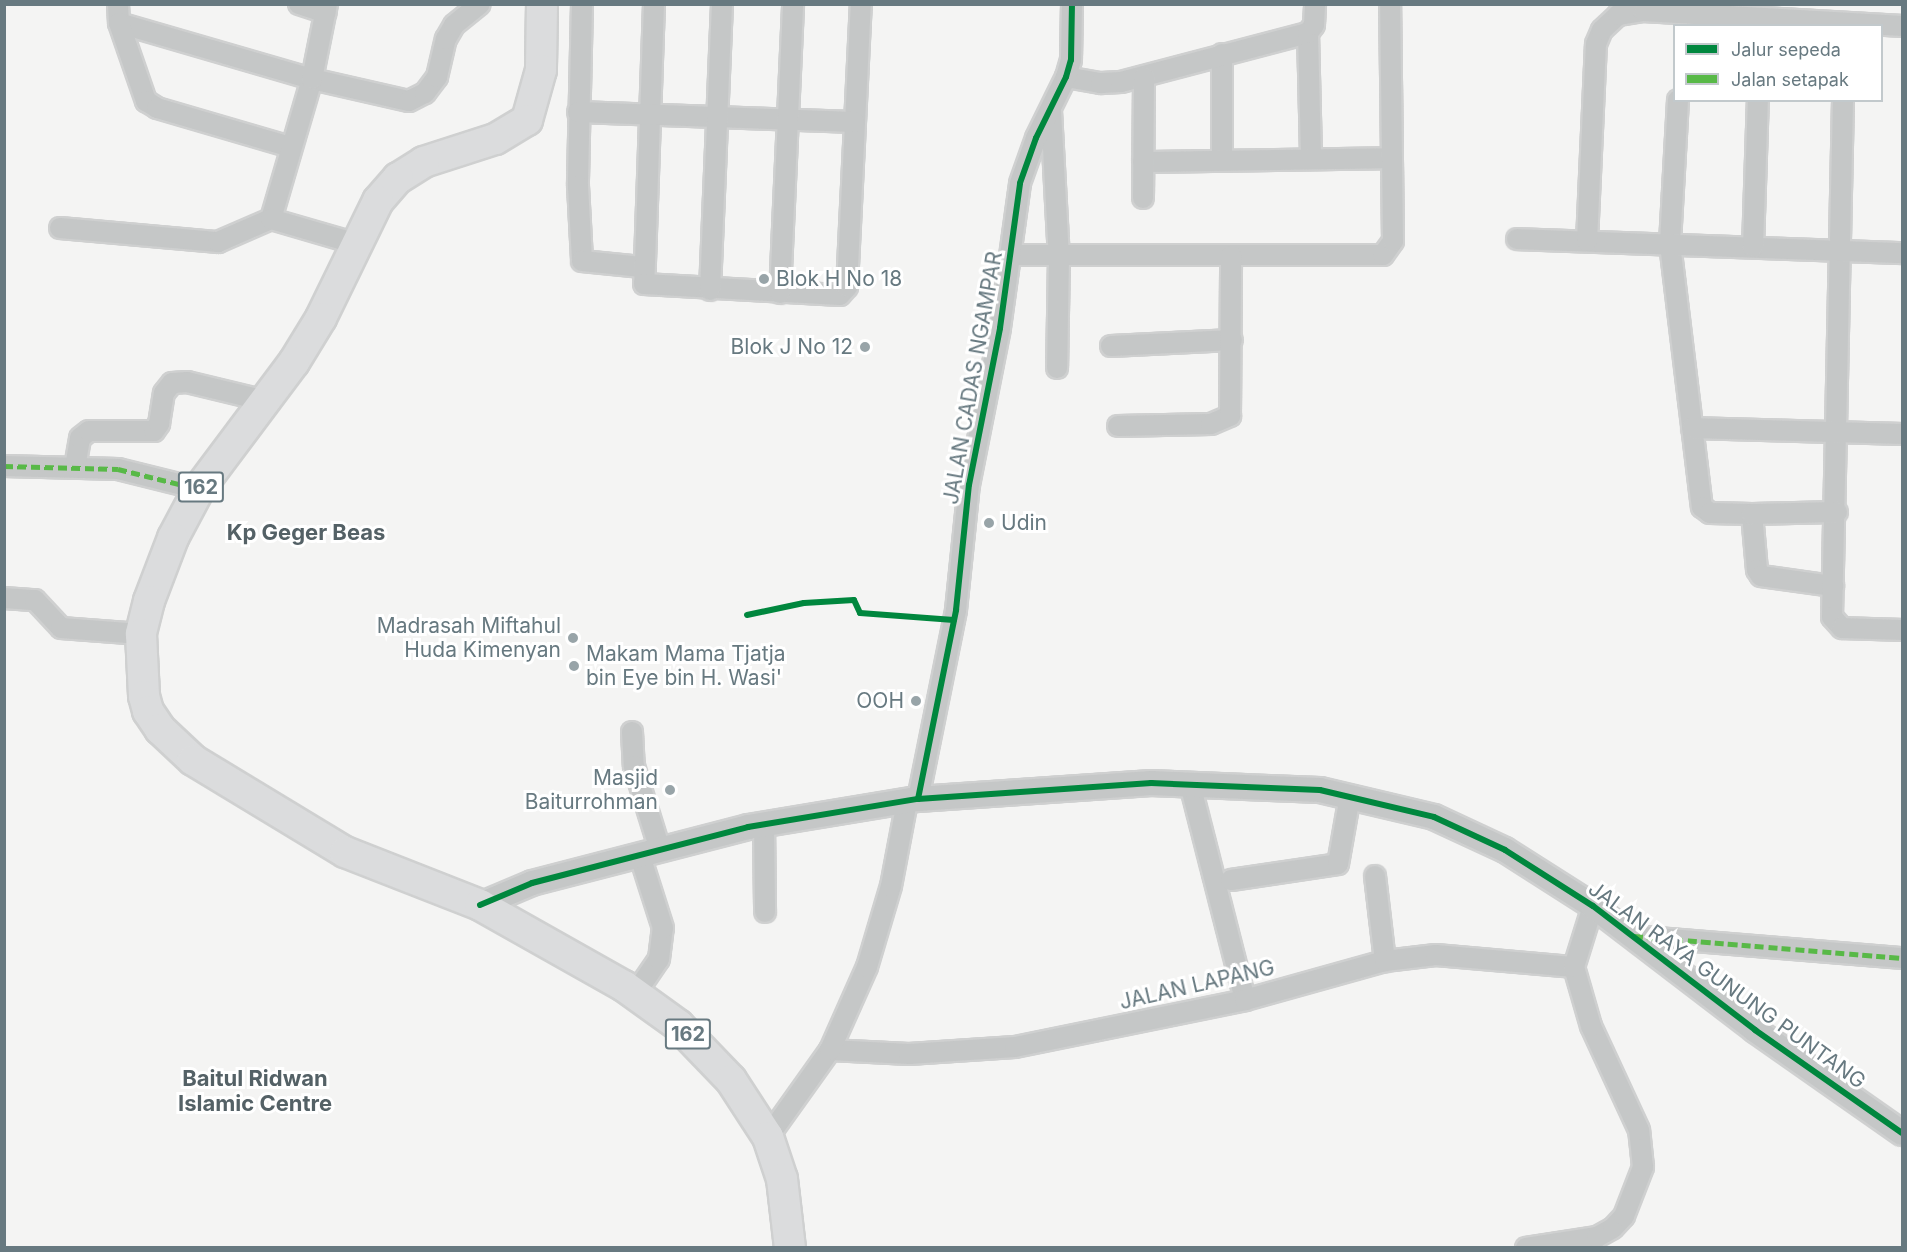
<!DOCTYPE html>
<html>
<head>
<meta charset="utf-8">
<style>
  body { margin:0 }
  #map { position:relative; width:1907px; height:1252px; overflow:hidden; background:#f4f4f3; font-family:Inter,sans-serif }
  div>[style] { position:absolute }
  .roads { filter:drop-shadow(2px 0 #cfd0d0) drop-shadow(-2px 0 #cfd0d0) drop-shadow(0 2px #cfd0d0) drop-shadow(0 -2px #cfd0d0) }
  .minor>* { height:20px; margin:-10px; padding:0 10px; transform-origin:10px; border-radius:10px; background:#c5c7c7 }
  .tertiary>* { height:24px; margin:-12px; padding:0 12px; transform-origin:12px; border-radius:12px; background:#c5c7c7 }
  .primary>* { height:30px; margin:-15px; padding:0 15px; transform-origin:15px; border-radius:15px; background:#dbdcdd }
  .quiet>* { height:4.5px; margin-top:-2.25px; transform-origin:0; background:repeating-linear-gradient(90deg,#58b947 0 9px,transparent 0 13.5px) }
  .cycleway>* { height:6px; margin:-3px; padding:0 3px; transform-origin:3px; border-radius:3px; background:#00873e }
  .dots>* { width:16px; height:16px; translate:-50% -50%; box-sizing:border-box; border:3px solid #fff; border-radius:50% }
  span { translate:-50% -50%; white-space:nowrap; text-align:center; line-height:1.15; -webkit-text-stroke:6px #fff; paint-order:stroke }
  .shield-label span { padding:2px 4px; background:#fff; border:2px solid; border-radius:4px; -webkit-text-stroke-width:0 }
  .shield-label { font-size:20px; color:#677980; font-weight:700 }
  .poi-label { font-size:21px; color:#677980 }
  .left { translate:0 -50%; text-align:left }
  .right { translate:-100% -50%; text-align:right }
  .street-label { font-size:21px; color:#677980 }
  .neighbourhood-label { font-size:22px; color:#546166; font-weight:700 }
  .frame { position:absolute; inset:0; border:6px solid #677980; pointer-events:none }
  .legend { position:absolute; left:1673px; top:24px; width:210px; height:78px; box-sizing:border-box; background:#fff; border:2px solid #c2c9cc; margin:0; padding:8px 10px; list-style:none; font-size:18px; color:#677980 }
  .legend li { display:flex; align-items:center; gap:12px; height:30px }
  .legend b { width:30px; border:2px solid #c2c9cc }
</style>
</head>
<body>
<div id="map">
  <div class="roads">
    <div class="minor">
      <div style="left:118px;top:4px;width:19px;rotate:87deg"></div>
      <div style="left:119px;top:23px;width:201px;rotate:16.2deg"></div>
      <div style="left:312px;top:79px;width:99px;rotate:12.8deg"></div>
      <div style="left:409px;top:101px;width:18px;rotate:-27deg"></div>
      <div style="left:425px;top:93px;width:20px;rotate:-53deg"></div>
      <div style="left:437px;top:77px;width:39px;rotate:-77deg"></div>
      <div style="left:446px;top:39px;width:16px;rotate:-60deg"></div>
      <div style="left:454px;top:25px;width:33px;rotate:-39deg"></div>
      <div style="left:299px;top:4px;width:28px;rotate:18deg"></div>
      <div style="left:582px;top:4px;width:182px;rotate:91.3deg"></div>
      <div style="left:578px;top:186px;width:75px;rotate:86.9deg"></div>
      <div style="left:582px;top:261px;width:60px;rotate:5.7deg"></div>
      <div style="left:654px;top:4px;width:280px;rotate:92deg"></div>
      <div style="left:644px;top:284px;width:196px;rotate:3.2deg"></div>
      <div style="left:840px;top:295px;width:11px;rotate:-49deg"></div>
      <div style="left:847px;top:287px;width:283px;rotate:-87.2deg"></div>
      <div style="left:119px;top:23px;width:83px;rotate:70.9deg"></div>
      <div style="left:146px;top:101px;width:13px;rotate:32deg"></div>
      <div style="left:157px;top:108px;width:139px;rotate:16.3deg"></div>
      <div style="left:1308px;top:33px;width:126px;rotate:88.6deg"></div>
      <div style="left:1222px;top:54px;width:106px;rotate:90deg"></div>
      <div style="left:1066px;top:77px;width:36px;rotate:10deg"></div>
      <div style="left:1101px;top:83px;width:20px;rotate:-3deg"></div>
      <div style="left:1121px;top:82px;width:193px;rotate:-14.7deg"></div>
      <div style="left:1308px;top:33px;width:10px;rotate:-53deg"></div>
      <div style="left:1314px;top:25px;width:21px;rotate:-87deg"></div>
      <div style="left:1678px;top:100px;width:144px;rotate:93.2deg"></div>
      <div style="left:1670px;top:244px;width:265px;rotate:83.1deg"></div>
      <div style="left:1702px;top:507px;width:10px;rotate:37deg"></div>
      <div style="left:1710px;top:513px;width:42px;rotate:1.4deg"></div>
      <div style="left:1752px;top:514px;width:56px;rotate:84.9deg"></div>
      <div style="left:1757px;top:570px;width:7px;rotate:56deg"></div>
      <div style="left:1761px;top:576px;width:73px;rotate:7.9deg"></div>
      <div style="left:1843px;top:100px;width:517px;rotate:91.22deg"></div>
      <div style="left:1832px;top:617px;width:15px;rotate:48deg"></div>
      <div style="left:1842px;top:628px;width:60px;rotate:1.9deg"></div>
      <div style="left:1051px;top:111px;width:146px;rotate:86.9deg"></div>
      <div style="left:1059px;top:257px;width:111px;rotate:91deg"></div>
      <div style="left:578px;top:112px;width:276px;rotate:2.1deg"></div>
      <div style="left:1143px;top:162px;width:249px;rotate:-0.9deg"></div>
      <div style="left:1143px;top:198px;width:121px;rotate:-89.5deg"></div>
      <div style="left:271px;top:219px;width:146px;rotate:-73.7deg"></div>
      <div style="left:312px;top:79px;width:76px;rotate:-78.7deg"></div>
      <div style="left:60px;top:228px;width:159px;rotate:5.1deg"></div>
      <div style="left:218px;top:242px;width:58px;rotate:-23.5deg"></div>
      <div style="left:271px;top:219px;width:90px;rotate:16.2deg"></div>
      <div style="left:1517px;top:239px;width:385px;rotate:2.1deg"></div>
      <div style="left:1587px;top:241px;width:197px;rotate:-87.4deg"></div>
      <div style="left:1596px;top:44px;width:15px;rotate:-67deg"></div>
      <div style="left:1602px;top:30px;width:22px;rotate:-43deg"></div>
      <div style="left:1618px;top:15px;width:26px;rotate:-9deg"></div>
      <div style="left:1644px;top:11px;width:258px;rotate:3.3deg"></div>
      <div style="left:1753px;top:247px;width:147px;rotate:-88.1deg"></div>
      <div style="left:1012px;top:255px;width:371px"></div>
      <div style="left:1383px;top:255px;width:17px;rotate:-54deg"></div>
      <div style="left:1393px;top:241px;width:237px;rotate:-90.7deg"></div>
      <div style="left:710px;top:290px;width:286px;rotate:-87.6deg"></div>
      <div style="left:780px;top:293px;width:289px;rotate:-87.4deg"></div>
      <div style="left:1111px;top:346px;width:121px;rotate:-2.8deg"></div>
      <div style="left:1118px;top:426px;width:93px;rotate:-1.2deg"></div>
      <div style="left:1211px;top:424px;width:21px;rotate:-23deg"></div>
      <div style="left:1230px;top:416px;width:160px;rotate:-89.6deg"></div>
      <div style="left:1692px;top:428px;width:210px;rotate:1.6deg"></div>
      <div style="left:4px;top:466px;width:114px;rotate:1.5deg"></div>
      <div style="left:118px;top:469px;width:83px;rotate:13.9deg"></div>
      <div style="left:75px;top:467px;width:29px;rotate:-80deg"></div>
      <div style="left:80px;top:438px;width:11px;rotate:-38deg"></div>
      <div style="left:89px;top:431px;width:65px"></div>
      <div style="left:154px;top:431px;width:9px;rotate:-54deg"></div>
      <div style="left:159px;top:424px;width:31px;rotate:-81deg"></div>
      <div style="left:164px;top:393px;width:13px;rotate:-51deg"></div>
      <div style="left:172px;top:383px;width:15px;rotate:-4deg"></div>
      <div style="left:187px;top:382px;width:81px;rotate:13.5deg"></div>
      <div style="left:1752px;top:514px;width:85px;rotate:-1.3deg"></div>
      <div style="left:4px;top:598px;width:31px;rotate:4deg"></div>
      <div style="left:35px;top:600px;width:38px;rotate:47deg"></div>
      <div style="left:61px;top:628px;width:80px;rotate:4.3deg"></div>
      <div style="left:632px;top:732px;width:34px;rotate:87deg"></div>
      <div style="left:634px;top:766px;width:88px;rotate:72.8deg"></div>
      <div style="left:1190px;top:784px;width:223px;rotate:75.7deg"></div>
      <div style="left:918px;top:799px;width:193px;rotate:-78.6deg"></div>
      <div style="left:956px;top:610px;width:126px;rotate:-84.1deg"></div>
      <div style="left:969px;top:485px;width:160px;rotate:-78.8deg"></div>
      <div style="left:1000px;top:328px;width:146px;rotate:-82.1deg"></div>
      <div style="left:1020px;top:183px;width:48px;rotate:-70.4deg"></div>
      <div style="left:1036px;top:138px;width:68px;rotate:-63.8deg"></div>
      <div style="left:1066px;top:77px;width:18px;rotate:-74deg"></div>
      <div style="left:1071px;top:60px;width:56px;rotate:-89deg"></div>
      <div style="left:764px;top:824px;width:88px;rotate:89.3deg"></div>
      <div style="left:1375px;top:876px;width:86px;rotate:83.3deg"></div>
      <div style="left:1231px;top:880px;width:108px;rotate:-8.5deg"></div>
      <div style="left:1338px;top:864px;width:69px;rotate:-80deg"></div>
      <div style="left:1634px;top:936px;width:269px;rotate:4.7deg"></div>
      <div style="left:635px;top:994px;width:42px;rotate:-55.6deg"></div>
      <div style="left:659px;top:959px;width:31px;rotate:-83deg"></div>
      <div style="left:663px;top:928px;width:76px;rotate:-107.7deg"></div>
      <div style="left:830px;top:1050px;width:79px;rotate:2.9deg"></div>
      <div style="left:909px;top:1054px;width:106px;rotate:-3.8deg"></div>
      <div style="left:1015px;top:1047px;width:235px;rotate:-11.5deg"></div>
      <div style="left:1245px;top:1000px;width:145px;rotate:-15.6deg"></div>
      <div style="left:1385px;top:961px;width:51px;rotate:-6.7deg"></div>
      <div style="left:1436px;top:955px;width:139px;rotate:5deg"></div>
      <div style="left:768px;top:1137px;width:107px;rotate:-54.5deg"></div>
      <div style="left:830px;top:1050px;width:91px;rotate:-66deg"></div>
      <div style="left:867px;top:967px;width:84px;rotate:-73.5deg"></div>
      <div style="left:891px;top:886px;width:86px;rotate:-79.3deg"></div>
      <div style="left:1526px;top:1248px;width:72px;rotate:-8.8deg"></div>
      <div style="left:1597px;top:1237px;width:18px;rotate:-29deg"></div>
      <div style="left:1613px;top:1228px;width:16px;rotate:-47deg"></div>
      <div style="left:1624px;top:1216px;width:53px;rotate:-68.8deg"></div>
      <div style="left:1643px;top:1167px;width:37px;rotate:-96deg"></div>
      <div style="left:1639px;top:1130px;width:115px;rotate:-114.8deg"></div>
      <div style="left:1591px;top:1026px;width:61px;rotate:-106.1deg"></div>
      <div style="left:1574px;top:967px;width:64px;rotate:-72.7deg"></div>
    </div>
    <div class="tertiary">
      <div style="left:480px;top:905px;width:56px;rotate:-22.9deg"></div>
      <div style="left:532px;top:883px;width:223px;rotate:-14.5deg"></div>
      <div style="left:748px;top:827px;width:172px;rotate:-9.4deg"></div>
      <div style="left:918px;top:799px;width:234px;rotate:-3.9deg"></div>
      <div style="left:1151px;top:783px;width:169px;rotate:2.4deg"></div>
      <div style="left:1320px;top:790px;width:117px;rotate:13.3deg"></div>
      <div style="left:1434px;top:817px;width:78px;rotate:24.9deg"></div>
      <div style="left:1505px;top:850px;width:104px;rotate:32.5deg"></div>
      <div style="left:1593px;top:906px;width:204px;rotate:37.4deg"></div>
      <div style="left:1755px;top:1030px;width:179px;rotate:35deg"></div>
    </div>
    <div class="primary">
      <div style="left:542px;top:4px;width:66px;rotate:90.9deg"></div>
      <div style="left:541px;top:70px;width:52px;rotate:105.6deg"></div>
      <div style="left:527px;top:120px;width:37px;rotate:149deg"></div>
      <div style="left:495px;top:139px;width:75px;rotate:162.1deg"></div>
      <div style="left:424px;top:162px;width:31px;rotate:148deg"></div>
      <div style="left:398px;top:178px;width:30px;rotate:131deg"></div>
      <div style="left:378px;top:201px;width:130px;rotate:116deg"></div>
      <div style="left:321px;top:318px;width:52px;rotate:121.5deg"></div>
      <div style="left:294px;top:362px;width:159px;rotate:126.8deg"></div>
      <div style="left:199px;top:489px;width:55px;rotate:118deg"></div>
      <div style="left:173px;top:538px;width:67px;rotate:110.9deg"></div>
      <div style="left:149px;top:601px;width:34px;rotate:104deg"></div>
      <div style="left:141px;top:634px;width:62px;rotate:87.2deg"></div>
      <div style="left:144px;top:696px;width:16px;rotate:75deg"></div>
      <div style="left:148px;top:711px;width:22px;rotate:56deg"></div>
      <div style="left:160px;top:729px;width:45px;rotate:43.2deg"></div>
      <div style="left:193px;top:760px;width:178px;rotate:31.2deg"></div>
      <div style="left:345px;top:852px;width:145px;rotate:21.4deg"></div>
      <div style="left:480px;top:905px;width:165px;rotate:29.4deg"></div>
      <div style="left:624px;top:986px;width:67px;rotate:35.8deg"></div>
      <div style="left:678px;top:1025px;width:76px;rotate:46.1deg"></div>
      <div style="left:731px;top:1080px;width:68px;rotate:57deg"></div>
      <div style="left:768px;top:1137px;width:44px;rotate:71.6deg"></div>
      <div style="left:782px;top:1179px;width:69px;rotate:83.4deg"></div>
    </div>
  </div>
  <div class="quiet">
    <div style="left:4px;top:466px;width:114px;rotate:1.5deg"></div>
    <div style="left:118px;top:469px;width:83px;rotate:13.9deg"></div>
    <div style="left:1634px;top:936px;width:269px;rotate:4.7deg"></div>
  </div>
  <div class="cycleway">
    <div style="left:747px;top:615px;width:58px;rotate:-11.9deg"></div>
    <div style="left:804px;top:603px;width:50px;rotate:-3.4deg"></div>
    <div style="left:854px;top:600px;width:14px;rotate:65deg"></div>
    <div style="left:860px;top:613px;width:94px;rotate:4.3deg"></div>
    <div style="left:918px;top:799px;width:193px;rotate:-78.6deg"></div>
    <div style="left:956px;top:610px;width:126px;rotate:-84.1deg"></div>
    <div style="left:969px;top:485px;width:160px;rotate:-78.8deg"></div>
    <div style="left:1000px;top:328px;width:146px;rotate:-82.1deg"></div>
    <div style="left:1020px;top:183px;width:48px;rotate:-70.4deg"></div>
    <div style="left:1036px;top:138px;width:68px;rotate:-63.8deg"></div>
    <div style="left:1066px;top:77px;width:18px;rotate:-74deg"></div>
    <div style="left:1071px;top:60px;width:56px;rotate:-89deg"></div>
    <div style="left:480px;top:905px;width:56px;rotate:-22.9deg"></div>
    <div style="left:532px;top:883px;width:223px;rotate:-14.5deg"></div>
    <div style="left:748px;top:827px;width:172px;rotate:-9.4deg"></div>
    <div style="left:918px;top:799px;width:234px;rotate:-3.9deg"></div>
    <div style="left:1151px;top:783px;width:169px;rotate:2.4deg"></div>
    <div style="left:1320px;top:790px;width:117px;rotate:13.3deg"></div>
    <div style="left:1434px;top:817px;width:78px;rotate:24.9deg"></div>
    <div style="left:1505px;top:850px;width:104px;rotate:32.5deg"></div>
    <div style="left:1593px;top:906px;width:204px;rotate:37.4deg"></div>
    <div style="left:1755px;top:1030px;width:179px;rotate:35deg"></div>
  </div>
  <div class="dots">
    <div style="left:764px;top:279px;background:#98a4a8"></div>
    <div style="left:865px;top:347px;background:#98a4a8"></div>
    <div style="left:989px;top:523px;background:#98a4a8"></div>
    <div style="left:573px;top:638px;background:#98a4a8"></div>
    <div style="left:574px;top:666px;background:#98a4a8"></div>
    <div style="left:916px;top:701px;background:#98a4a8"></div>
    <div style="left:670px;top:790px;background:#98a4a8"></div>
  </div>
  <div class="shield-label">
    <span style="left:201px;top:487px">162</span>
    <span style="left:688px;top:1034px">162</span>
  </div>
  <div class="poi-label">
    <span class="left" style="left:776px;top:279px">Blok H No 18</span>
    <span class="right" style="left:853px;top:347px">Blok J No 12</span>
    <span class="left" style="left:1001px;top:523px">Udin</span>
    <span class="right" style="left:561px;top:638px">Madrasah Miftahul<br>Huda Kimenyan</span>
    <span class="left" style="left:586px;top:666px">Makam Mama Tjatja<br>bin Eye bin H. Wasi'</span>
    <span class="right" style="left:904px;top:701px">OOH</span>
    <span class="right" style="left:658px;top:790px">Masjid<br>Baiturrohman</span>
  </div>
  <div class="street-label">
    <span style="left:973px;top:378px;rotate:-80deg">JALAN CADAS NGAMPAR</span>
    <span style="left:1197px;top:985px;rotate:-13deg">JALAN LAPANG</span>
    <span style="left:1727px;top:985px;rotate:36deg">JALAN RAYA GUNUNG PUNTANG</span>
  </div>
  <div class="neighbourhood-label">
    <span style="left:306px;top:533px">Kp Geger Beas</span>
    <span style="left:255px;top:1091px">Baitul Ridwan<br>Islamic Centre</span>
  </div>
  <div class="frame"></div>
  <ul class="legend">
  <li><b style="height:8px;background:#00873e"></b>Jalur sepeda</li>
  <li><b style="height:8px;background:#58b947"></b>Jalan setapak</li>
  </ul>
</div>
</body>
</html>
